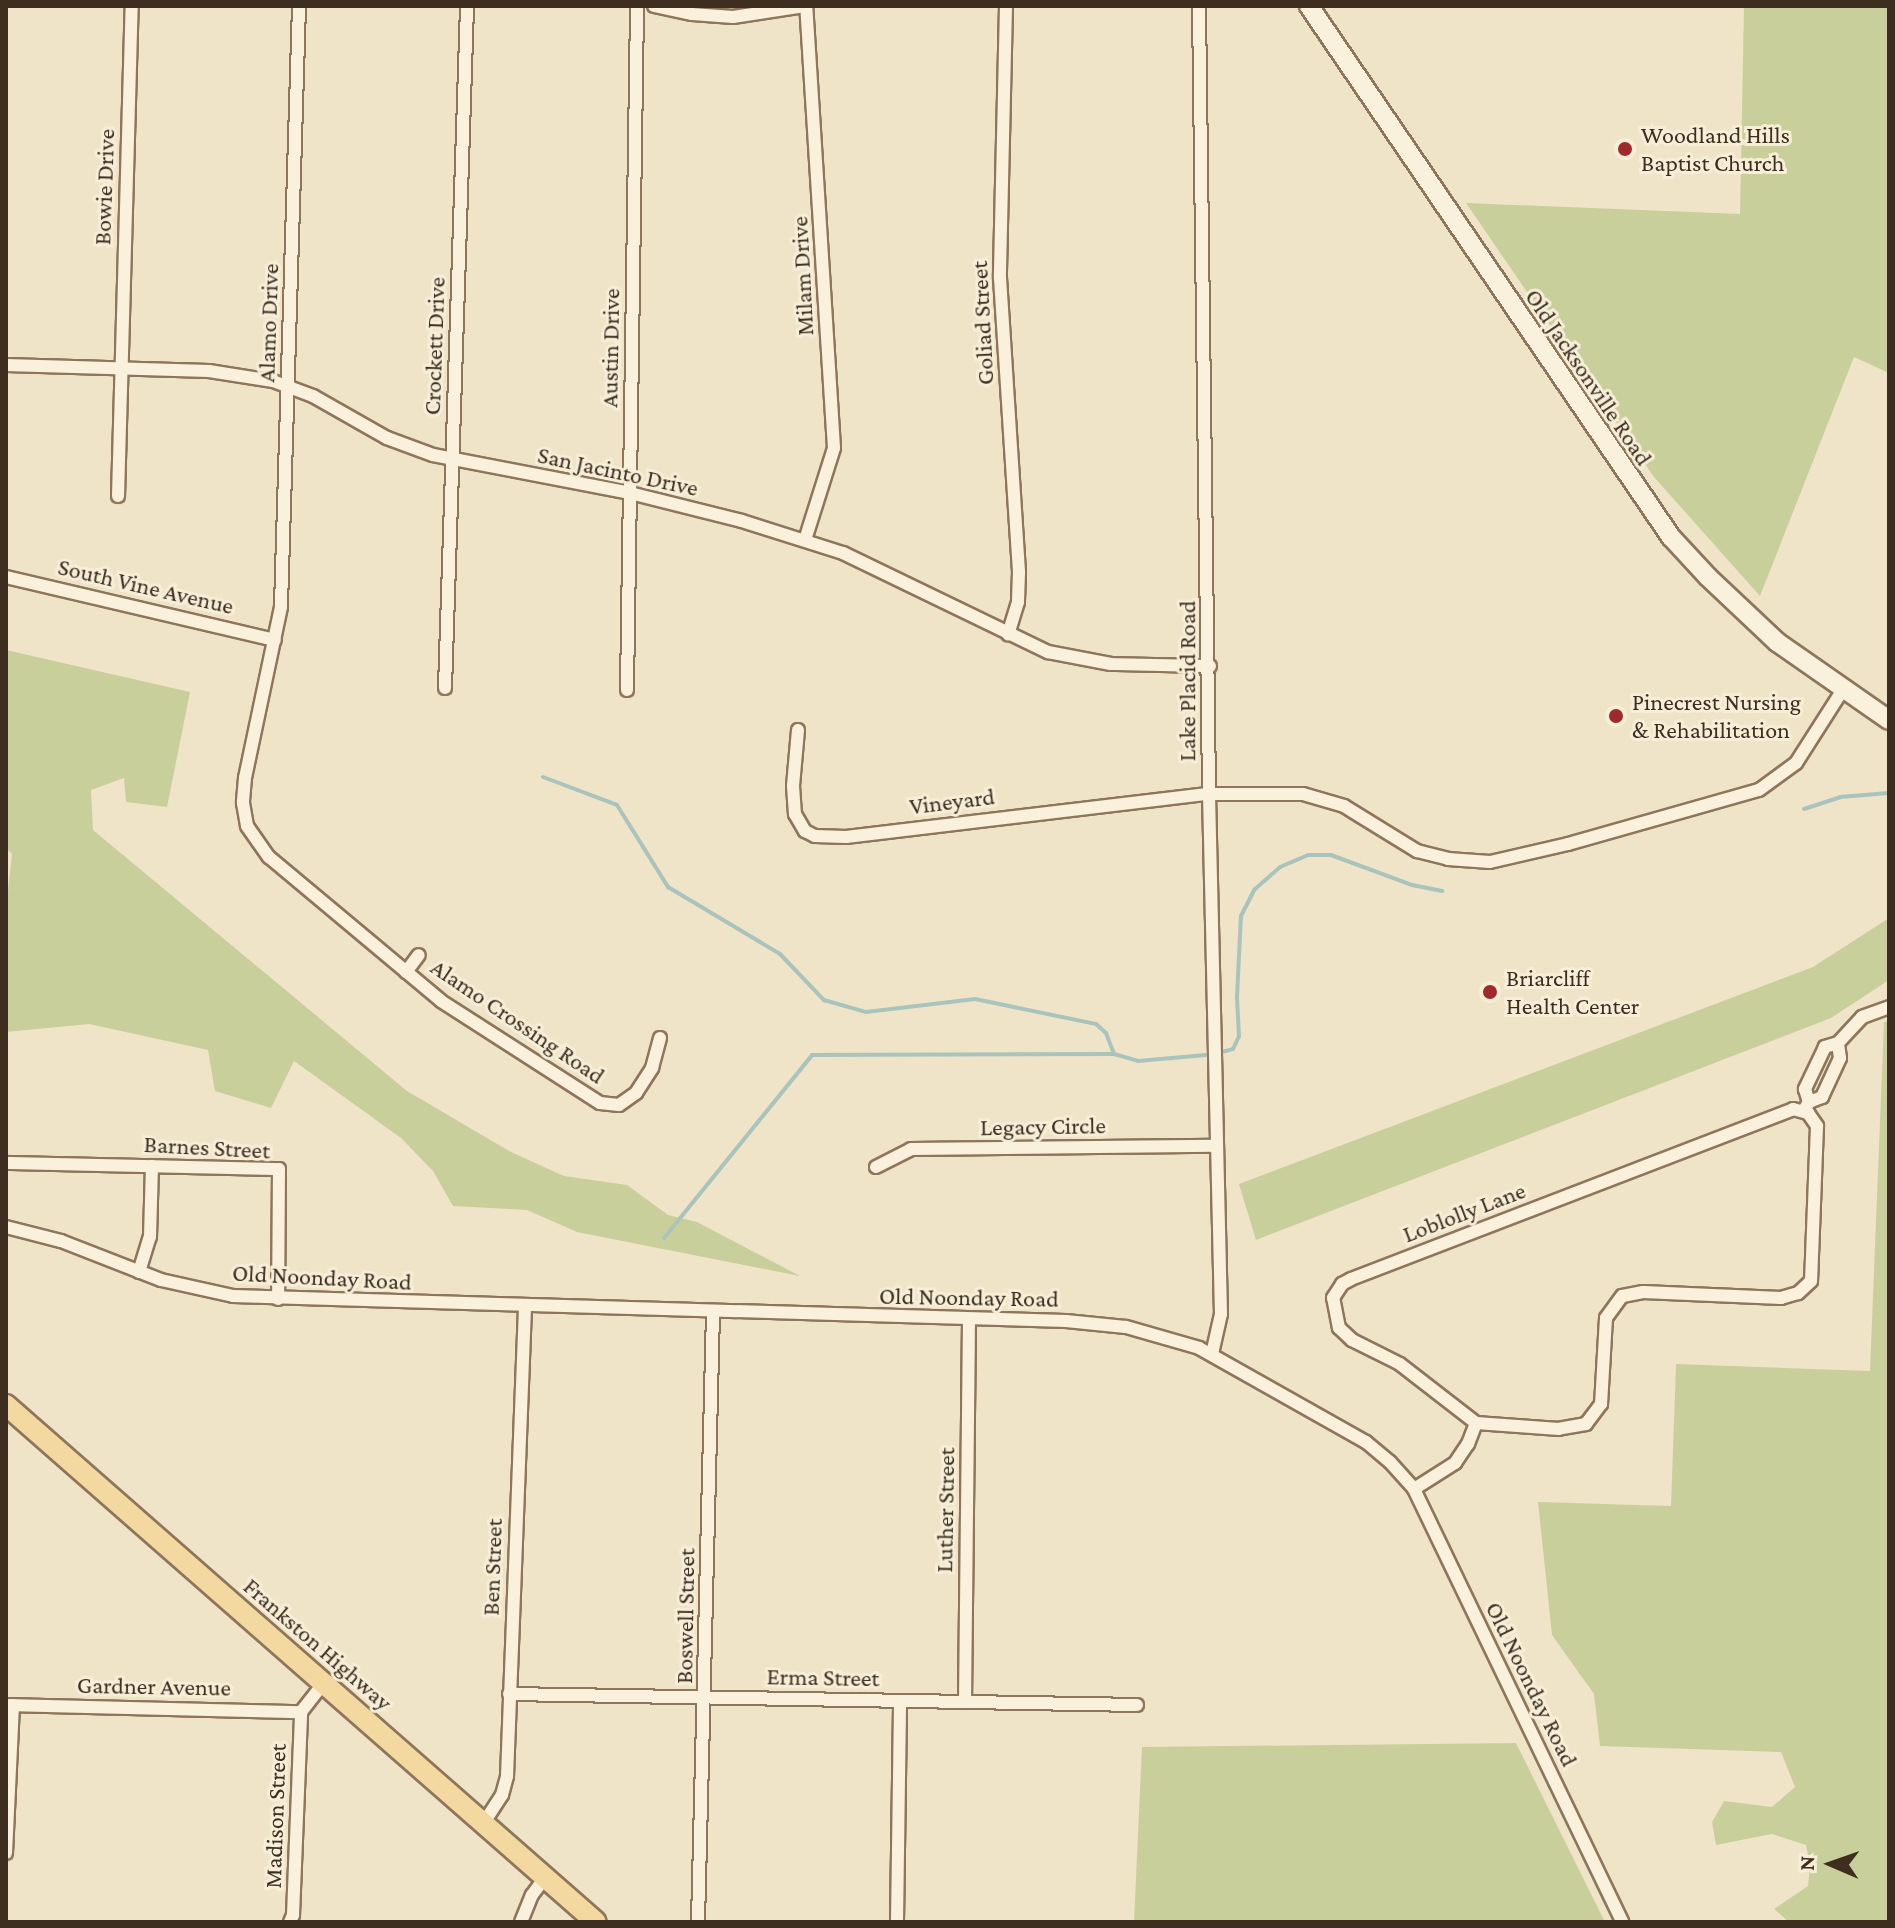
<!DOCTYPE html>
<html>
<head>
<meta charset="utf-8">
<style>
  body { margin:0 }
  #map { position:relative; width:1895px; height:1928px; overflow:hidden; background:#f0e4c8; font-family:"Crimson Pro",serif }
  div>[style] { position:absolute }
  .green>* { inset:0; background:#c9cf9b }
  .stream>* { height:4px; margin:-2px; padding:0 2px; transform-origin:2px; border-radius:2px; background:#a9c4bc }
  .roads { filter:drop-shadow(2px 0 #8d765c) drop-shadow(-2px 0 #8d765c) drop-shadow(0 2px #8d765c) drop-shadow(0 -2px #8d765c) }
  .street>* { height:12px; margin:-6px; padding:0 6px; transform-origin:6px; border-radius:6px; background:#faf1dc }
  .secondary>* { height:18px; margin:-9px; padding:0 9px; transform-origin:9px; border-radius:9px; background:#faf1dc }
  .primary>* { height:20px; margin:-10px; padding:0 10px; transform-origin:10px; border-radius:10px; background:#f3d9a0 }
  .dots>* { width:22px; height:22px; translate:-50% -50%; box-sizing:border-box; border:4px solid #f7eed8; border-radius:50% }
  span { translate:-50% -50%; white-space:nowrap; text-align:center; line-height:1.15; -webkit-text-stroke:6px #f7eed8; paint-order:stroke }
  .poi-label { font-size:24px; color:#3d2e20 }
  .left { translate:0 -50%; text-align:left }
  .street-label { font-size:24px; color:#3d2e20 }
  .frame { position:absolute; inset:0; border:8px solid #3d2e20; pointer-events:none }
  .north { position:absolute; left:1791px; top:1824px; width:80px; height:80px; -webkit-text-stroke:6px #f7eed8; paint-order:stroke; rotate:272deg; font-size:22px; font-weight:700; line-height:32px; text-align:center; color:#3d2e20 }
  .north::after { content:''; display:block; margin:auto; width:28px; height:36px; background:#3d2e20; clip-path:polygon(50% 0,100% 100%,50% 72%,0 100%) }
</style>
</head>
<body>
<div id="map">
  <div class="green">
    <div style="clip-path:polygon(1744px 6px,1889px 6px,1889px 373px,1854px 357px,1760px 596px,1654px 477px,1466px 203px,1740px 214px)"></div>
    <div style="clip-path:polygon(6px 650px,190px 692px,167px 807px,126px 802px,124px 778px,91px 790px,93px 830px,407px 1091px,511px 1152px,564px 1176px,627px 1185px,668px 1215px,697px 1222px,800px 1276px,577px 1232px,527px 1210px,453px 1206px,433px 1171px,401px 1138px,294px 1061px,271px 1108px,215px 1091px,208px 1050px,89px 1024px,6px 1032px,6px 909px,12px 854px,6px 848px)"></div>
    <div style="clip-path:polygon(1889px 918px,1889px 980px,1831px 1018px,1256px 1240px,1239px 1184px,1813px 967px)"></div>
    <div style="clip-path:polygon(1889px 1021px,1889px 1922px,1789px 1922px,1774px 1909px,1808px 1886px,1810px 1865px,1806px 1845px,1772px 1834px,1716px 1845px,1712px 1822px,1724px 1801px,1772px 1807px,1795px 1787px,1781px 1752px,1600px 1746px,1594px 1694px,1552px 1635px,1538px 1502px,1671px 1506px,1676px 1364px,1870px 1371px,1884px 1022px)"></div>
    <div style="clip-path:polygon(1516px 1743px,1605px 1922px,1134px 1922px,1142px 1747px)"></div>
  </div>
  <div class="stream">
    <div style="left:543px;top:777px;width:79px;rotate:20.7deg"></div>
    <div style="left:617px;top:805px;width:97px;rotate:58.1deg"></div>
    <div style="left:668px;top:887px;width:131px;rotate:30.9deg"></div>
    <div style="left:780px;top:954px;width:64px;rotate:46.3deg"></div>
    <div style="left:824px;top:1000px;width:44px;rotate:15.9deg"></div>
    <div style="left:866px;top:1012px;width:110px;rotate:-6.8deg"></div>
    <div style="left:975px;top:999px;width:124px;rotate:11.7deg"></div>
    <div style="left:1096px;top:1024px;width:13px;rotate:42deg"></div>
    <div style="left:1106px;top:1033px;width:22px;rotate:69deg"></div>
    <div style="left:1804px;top:809px;width:38px;rotate:-18deg"></div>
    <div style="left:1840px;top:797px;width:49px;rotate:-4.7deg"></div>
    <div style="left:1222px;top:1052px;width:11px;rotate:-15deg"></div>
    <div style="left:1233px;top:1049px;width:14px;rotate:-65deg"></div>
    <div style="left:1239px;top:1036px;width:39px;rotate:-93deg"></div>
    <div style="left:1237px;top:997px;width:81px;rotate:-87.2deg"></div>
    <div style="left:1241px;top:916px;width:30px;rotate:-63deg"></div>
    <div style="left:1255px;top:889px;width:33px;rotate:-41deg"></div>
    <div style="left:1280px;top:867px;width:30px;rotate:-23deg"></div>
    <div style="left:1308px;top:855px;width:23px"></div>
    <div style="left:1331px;top:855px;width:86px;rotate:20.3deg"></div>
    <div style="left:1412px;top:885px;width:31px;rotate:11deg"></div>
    <div style="left:664px;top:1238px;width:235px;rotate:-51deg"></div>
    <div style="left:812px;top:1055px;width:302px;rotate:-0.2deg"></div>
    <div style="left:1114px;top:1054px;width:25px;rotate:16deg"></div>
    <div style="left:1138px;top:1061px;width:68px;rotate:-5deg"></div>
  </div>
  <div class="roads">
    <div class="street">
      <div style="left:299px;top:6px;width:601px;rotate:91.72deg"></div>
      <div style="left:281px;top:607px;width:175px;rotate:101.9deg"></div>
      <div style="left:245px;top:778px;width:25px;rotate:95deg"></div>
      <div style="left:243px;top:803px;width:23px;rotate:80deg"></div>
      <div style="left:247px;top:826px;width:38px;rotate:55deg"></div>
      <div style="left:269px;top:857px;width:224px;rotate:39.9deg"></div>
      <div style="left:441px;top:1001px;width:189px;rotate:32.7deg"></div>
      <div style="left:600px;top:1103px;width:19px;rotate:6deg"></div>
      <div style="left:619px;top:1105px;width:21px;rotate:-35deg"></div>
      <div style="left:636px;top:1093px;width:30px;rotate:-57deg"></div>
      <div style="left:652px;top:1068px;width:31px;rotate:-75deg"></div>
      <div style="left:654px;top:6px;width:39px;rotate:12deg"></div>
      <div style="left:692px;top:14px;width:41px;rotate:4.2deg"></div>
      <div style="left:733px;top:17px;width:74px;rotate:-8.6deg"></div>
      <div style="left:1006px;top:6px;width:272px;rotate:91.3deg"></div>
      <div style="left:1000px;top:278px;width:295px;rotate:86.3deg"></div>
      <div style="left:1019px;top:572px;width:30px;rotate:92deg"></div>
      <div style="left:1018px;top:602px;width:34px;rotate:107deg"></div>
      <div style="left:1199px;top:6px;width:788px;rotate:89.27deg"></div>
      <div style="left:1209px;top:794px;width:520px;rotate:88.68deg"></div>
      <div style="left:1221px;top:1314px;width:41px;rotate:102.7deg"></div>
      <div style="left:6px;top:365px;width:203px;rotate:1.7deg"></div>
      <div style="left:209px;top:371px;width:65px;rotate:8.9deg"></div>
      <div style="left:273px;top:381px;width:43px;rotate:20.6deg"></div>
      <div style="left:313px;top:396px;width:85px;rotate:29.6deg"></div>
      <div style="left:387px;top:438px;width:49px;rotate:20.3deg"></div>
      <div style="left:433px;top:455px;width:201px;rotate:10.9deg"></div>
      <div style="left:630px;top:493px;width:115px;rotate:14deg"></div>
      <div style="left:742px;top:521px;width:106px;rotate:17.6deg"></div>
      <div style="left:843px;top:553px;width:228px;rotate:25.8deg"></div>
      <div style="left:1048px;top:652px;width:64px;rotate:10.8deg"></div>
      <div style="left:1111px;top:664px;width:99px;rotate:1.2deg"></div>
      <div style="left:118px;top:496px;width:490px;rotate:-88.4deg"></div>
      <div style="left:805px;top:540px;width:96px;rotate:-72.5deg"></div>
      <div style="left:834px;top:448px;width:443px;rotate:-93.6deg"></div>
      <div style="left:6px;top:577px;width:276px;rotate:13.2deg"></div>
      <div style="left:445px;top:688px;width:682px;rotate:-88.15deg"></div>
      <div style="left:627px;top:690px;width:684px;rotate:-89.16deg"></div>
      <div style="left:798px;top:730px;width:56px;rotate:95.1deg"></div>
      <div style="left:793px;top:786px;width:28px;rotate:86deg"></div>
      <div style="left:795px;top:814px;width:20px;rotate:60deg"></div>
      <div style="left:805px;top:831px;width:11px;rotate:27deg"></div>
      <div style="left:815px;top:836px;width:31px;rotate:2deg"></div>
      <div style="left:846px;top:837px;width:366px;rotate:-6.8deg"></div>
      <div style="left:1209px;top:794px;width:94px"></div>
      <div style="left:1303px;top:794px;width:43px;rotate:16.3deg"></div>
      <div style="left:1344px;top:806px;width:86px;rotate:31.7deg"></div>
      <div style="left:1417px;top:851px;width:32px;rotate:14deg"></div>
      <div style="left:1448px;top:859px;width:42px;rotate:4.1deg"></div>
      <div style="left:1490px;top:862px;width:80px;rotate:-13deg"></div>
      <div style="left:1568px;top:844px;width:198px;rotate:-15.8deg"></div>
      <div style="left:1759px;top:790px;width:46px;rotate:-36.1deg"></div>
      <div style="left:1796px;top:763px;width:85px;rotate:-57.4deg"></div>
      <div style="left:406px;top:972px;width:21px;rotate:-53deg"></div>
      <div style="left:1838px;top:1043px;width:35px;rotate:-47deg"></div>
      <div style="left:1862px;top:1017px;width:29px;rotate:-20deg"></div>
      <div style="left:1793px;top:1109px;width:16px;rotate:15deg"></div>
      <div style="left:1808px;top:1113px;width:16px;rotate:55deg"></div>
      <div style="left:1817px;top:1126px;width:155px;rotate:92.2deg"></div>
      <div style="left:1811px;top:1281px;width:18px;rotate:137deg"></div>
      <div style="left:1798px;top:1293px;width:18px;rotate:164deg"></div>
      <div style="left:1781px;top:1298px;width:138px;rotate:-177.5deg"></div>
      <div style="left:1643px;top:1292px;width:21px;rotate:169deg"></div>
      <div style="left:1622px;top:1296px;width:27px;rotate:126deg"></div>
      <div style="left:1606px;top:1318px;width:86px;rotate:93.3deg"></div>
      <div style="left:1601px;top:1404px;width:25px;rotate:127deg"></div>
      <div style="left:1586px;top:1424px;width:27px;rotate:170deg"></div>
      <div style="left:1559px;top:1429px;width:83px;rotate:-175.9deg"></div>
      <div style="left:1476px;top:1423px;width:96px;rotate:-142.2deg"></div>
      <div style="left:1400px;top:1364px;width:54px;rotate:-153.4deg"></div>
      <div style="left:1352px;top:1340px;width:18px;rotate:-137deg"></div>
      <div style="left:1339px;top:1328px;width:31px;rotate:-101deg"></div>
      <div style="left:1333px;top:1298px;width:17px;rotate:-57deg"></div>
      <div style="left:1342px;top:1284px;width:10px;rotate:-29deg"></div>
      <div style="left:1351px;top:1279px;width:474px;rotate:-21deg"></div>
      <div style="left:1804px;top:1110px;width:9px;rotate:-58deg"></div>
      <div style="left:1809px;top:1102px;width:14px;rotate:-21deg"></div>
      <div style="left:1822px;top:1097px;width:43px;rotate:-65.2deg"></div>
      <div style="left:1840px;top:1058px;width:15px;rotate:-98deg"></div>
      <div style="left:1838px;top:1043px;width:14px;rotate:163deg"></div>
      <div style="left:1825px;top:1047px;width:47px;rotate:115.5deg"></div>
      <div style="left:1805px;top:1089px;width:14px;rotate:73deg"></div>
      <div style="left:6px;top:1163px;width:273px;rotate:1.3deg"></div>
      <div style="left:279px;top:1169px;width:130px;rotate:90.4deg"></div>
      <div style="left:876px;top:1167px;width:39px;rotate:-27deg"></div>
      <div style="left:911px;top:1149px;width:304px;rotate:-0.6deg"></div>
      <div style="left:6px;top:1227px;width:57px;rotate:14.3deg"></div>
      <div style="left:61px;top:1241px;width:107px;rotate:21.3deg"></div>
      <div style="left:161px;top:1280px;width:74px;rotate:12.5deg"></div>
      <div style="left:233px;top:1296px;width:833px;rotate:1.72deg"></div>
      <div style="left:1066px;top:1321px;width:60px;rotate:5.7deg"></div>
      <div style="left:1126px;top:1327px;width:76px;rotate:16deg"></div>
      <div style="left:1199px;top:1348px;width:192px;rotate:29.4deg"></div>
      <div style="left:1366px;top:1442px;width:31px;rotate:40deg"></div>
      <div style="left:1390px;top:1462px;width:36px;rotate:48deg"></div>
      <div style="left:1414px;top:1489px;width:480px;rotate:64.3deg"></div>
      <div style="left:139px;top:1272px;width:37px;rotate:-73deg"></div>
      <div style="left:150px;top:1237px;width:71px;rotate:-88.4deg"></div>
      <div style="left:1414px;top:1489px;width:49px;rotate:-32.4deg"></div>
      <div style="left:1455px;top:1463px;width:23px;rotate:-56deg"></div>
      <div style="left:1468px;top:1444px;width:22px;rotate:-69deg"></div>
      <div style="left:509px;top:1694px;width:628px;rotate:1deg"></div>
      <div style="left:965px;top:1702px;width:382px;rotate:-89.4deg"></div>
      <div style="left:6px;top:1705px;width:295px;rotate:1.4deg"></div>
      <div style="left:301px;top:1712px;width:37px;rotate:-52deg"></div>
      <div style="left:483px;top:1824px;width:35px;rotate:-57deg"></div>
      <div style="left:502px;top:1795px;width:20px;rotate:-75deg"></div>
      <div style="left:507px;top:1776px;width:470px;rotate:-87.8deg"></div>
      <div style="left:6px;top:1853px;width:148px;rotate:-87.3deg"></div>
      <div style="left:290px;top:1922px;width:8px;rotate:-67deg"></div>
      <div style="left:293px;top:1915px;width:203px;rotate:-87.7deg"></div>
      <div style="left:521px;top:1922px;width:29px;rotate:-68deg"></div>
      <div style="left:532px;top:1895px;width:21px;rotate:-53deg"></div>
      <div style="left:698px;top:1922px;width:611px;rotate:-88.59deg"></div>
      <div style="left:897px;top:1922px;width:221px;rotate:-89.2deg"></div>
    </div>
    <div class="secondary">
      <div style="left:1309px;top:6px;width:643px;rotate:55.72deg"></div>
      <div style="left:1671px;top:537px;width:54px;rotate:47.2deg"></div>
      <div style="left:1708px;top:577px;width:95px;rotate:43.3deg"></div>
      <div style="left:1777px;top:642px;width:136px;rotate:34.9deg"></div>
    </div>
    <div class="primary">
      <div style="left:6px;top:1405px;width:784px;rotate:41.23deg"></div>
    </div>
  </div>
  <div class="dots">
    <div style="left:1625px;top:149px;background:#9e2a2b"></div>
    <div style="left:1616px;top:716px;background:#9e2a2b"></div>
    <div style="left:1490px;top:992px;background:#9e2a2b"></div>
  </div>
  <div class="poi-label">
    <span class="left" style="left:1641px;top:149px">Woodland Hills<br>Baptist Church</span>
    <span class="left" style="left:1632px;top:716px">Pinecrest Nursing<br>&amp; Rehabilitation</span>
    <span class="left" style="left:1506px;top:992px">Briarcliff<br>Health Center</span>
  </div>
  <div class="street-label">
    <span style="left:104px;top:187px;rotate:-88deg">Bowie Drive</span>
    <span style="left:802px;top:276px;rotate:-93deg">Milam Drive</span>
    <span style="left:268px;top:323px;rotate:-88deg">Alamo Drive</span>
    <span style="left:982px;top:323px;rotate:-93deg">Goliad Street</span>
    <span style="left:434px;top:346px;rotate:-88deg">Crockett Drive</span>
    <span style="left:610px;top:348px;rotate:-89deg">Austin Drive</span>
    <span style="left:1589px;top:377px;rotate:56deg">Old Jacksonville Road</span>
    <span style="left:618px;top:471px;rotate:12deg">San Jacinto Drive</span>
    <span style="left:146px;top:586px;rotate:13deg">South Vine Avenue</span>
    <span style="left:1187px;top:681px;rotate:-90deg">Lake Placid Road</span>
    <span style="left:952px;top:801px;rotate:-7deg">Vineyard</span>
    <span style="left:518px;top:1021px;rotate:34deg">Alamo Crossing Road</span>
    <span style="left:1043px;top:1126px;rotate:-1deg">Legacy Circle</span>
    <span style="left:207px;top:1147px;rotate:3deg">Barnes Street</span>
    <span style="left:1464px;top:1212px;rotate:-21deg">Loblolly Lane</span>
    <span style="left:322px;top:1277px;rotate:3deg">Old Noonday Road</span>
    <span style="left:969px;top:1297px;rotate:1deg">Old Noonday Road</span>
    <span style="left:945px;top:1510px;rotate:-89deg">Luther Street</span>
    <span style="left:492px;top:1567px;rotate:-88deg">Ben Street</span>
    <span style="left:685px;top:1616px;rotate:-89deg">Boswell Street</span>
    <span style="left:318px;top:1644px;rotate:41deg">Frankston Highway</span>
    <span style="left:823px;top:1677px;rotate:1deg">Erma Street</span>
    <span style="left:1532px;top:1684px;rotate:64deg">Old Noonday Road</span>
    <span style="left:154px;top:1686px;rotate:1deg">Gardner Avenue</span>
    <span style="left:275px;top:1816px;rotate:-88deg">Madison Street</span>
  </div>
  <div class="frame"></div>
  <div class="north">N</div>
</div>
</body>
</html>
